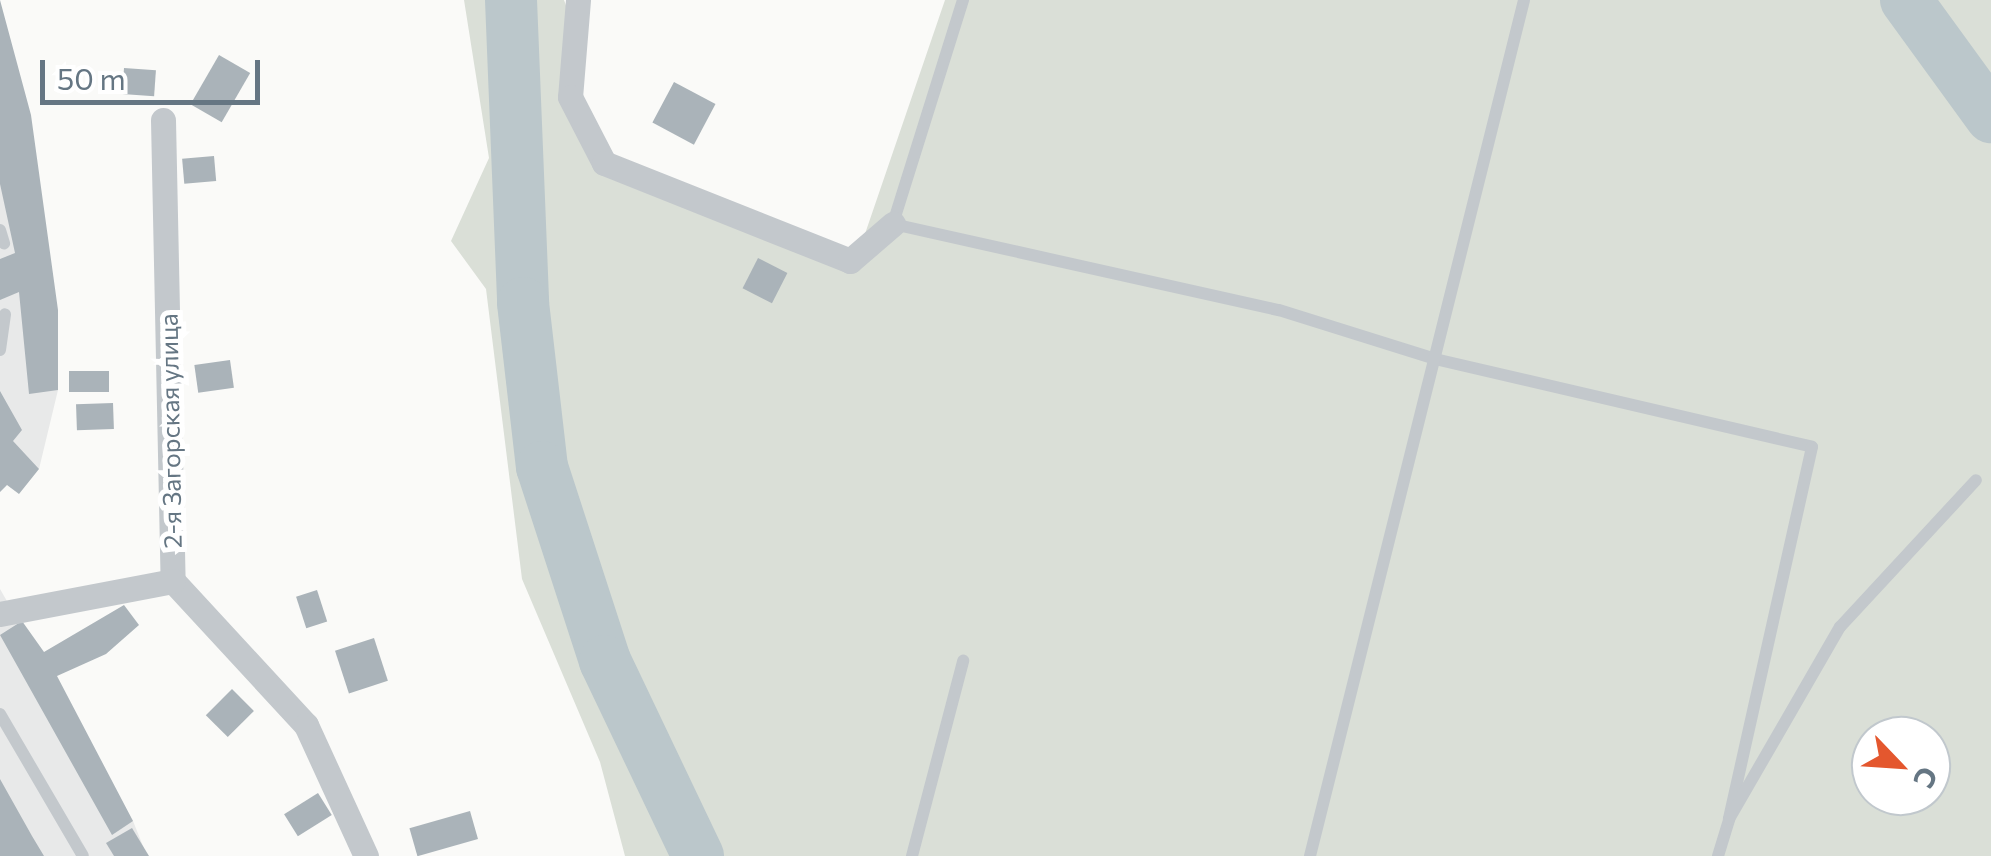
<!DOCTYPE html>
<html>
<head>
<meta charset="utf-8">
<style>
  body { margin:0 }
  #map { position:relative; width:1991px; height:856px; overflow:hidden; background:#fafaf8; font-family:Commissioner,sans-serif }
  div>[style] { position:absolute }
  .built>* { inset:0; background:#e8e9e9 }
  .green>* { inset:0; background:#dadfd7 }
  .river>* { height:52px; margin:-26px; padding:0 26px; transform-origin:26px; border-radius:26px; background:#bbc7cb }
  .building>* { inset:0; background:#aab3b9; transform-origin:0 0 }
  .service>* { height:12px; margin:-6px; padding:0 6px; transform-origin:6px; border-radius:6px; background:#c3c8cc }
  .minor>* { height:25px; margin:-12.5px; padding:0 12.5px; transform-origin:12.5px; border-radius:12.5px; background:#c3c8cc }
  span { translate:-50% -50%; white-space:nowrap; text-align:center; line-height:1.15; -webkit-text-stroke:10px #fff; paint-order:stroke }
  .street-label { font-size:25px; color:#657683 }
  .north { position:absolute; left:1851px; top:716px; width:100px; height:100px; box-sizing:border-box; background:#fff; border:2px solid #c1c8cd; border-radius:50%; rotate:115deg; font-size:28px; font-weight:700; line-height:40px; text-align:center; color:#657683 }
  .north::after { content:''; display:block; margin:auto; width:35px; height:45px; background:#e4572e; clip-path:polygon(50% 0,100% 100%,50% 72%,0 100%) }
  .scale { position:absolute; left:40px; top:60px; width:220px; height:45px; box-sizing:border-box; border:5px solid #657683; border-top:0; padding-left:12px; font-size:30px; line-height:35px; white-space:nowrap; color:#657683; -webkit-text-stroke:8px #fff; paint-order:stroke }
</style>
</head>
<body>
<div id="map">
  <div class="built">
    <div style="clip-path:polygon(0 46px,45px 370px,58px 390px,39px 469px,0 475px)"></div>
    <div style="clip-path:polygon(0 589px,133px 821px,147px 856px,0 856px)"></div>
  </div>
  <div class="green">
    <div style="clip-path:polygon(evenodd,464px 0,564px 0,575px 30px,582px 140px,854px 266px,945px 0,1991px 0,1991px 856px,717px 856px,709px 841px,703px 856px,625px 856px,600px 762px,522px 579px,486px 289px,451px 241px,489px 158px,464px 0,1871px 736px,1931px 736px,1931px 796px,1871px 796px,1871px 736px)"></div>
  </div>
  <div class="river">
    <div style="left:511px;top:0;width:303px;rotate:87.7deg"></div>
    <div style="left:523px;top:303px;width:165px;rotate:83.4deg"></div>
    <div style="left:542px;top:467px;width:204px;rotate:72deg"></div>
    <div style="left:605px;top:661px;width:216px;rotate:64.5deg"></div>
    <div style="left:1906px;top:0;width:145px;rotate:54deg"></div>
  </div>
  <div class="building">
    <div style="clip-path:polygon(0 0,31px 115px,58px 310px,58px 390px,29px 394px,19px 292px,0 300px,0 259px,15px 253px,0 184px)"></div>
    <div style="left:219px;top:55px;width:36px;height:57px;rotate:30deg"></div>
    <div style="left:124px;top:68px;width:32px;height:26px;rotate:4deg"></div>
    <div style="left:674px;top:82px;width:47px;height:46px;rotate:28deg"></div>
    <div style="left:214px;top:156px;width:25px;height:32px;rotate:85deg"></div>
    <div style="left:758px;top:258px;width:33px;height:34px;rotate:27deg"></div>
    <div style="left:230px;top:360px;width:28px;height:36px;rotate:82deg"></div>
    <div style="left:109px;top:371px;width:21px;height:40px;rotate:90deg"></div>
    <div style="clip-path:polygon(0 391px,22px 430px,13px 441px,39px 469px,19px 494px,7px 485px,0 492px)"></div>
    <div style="left:113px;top:403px;width:26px;height:37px;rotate:88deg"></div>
    <div style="left:317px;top:590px;width:33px;height:22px;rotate:72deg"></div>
    <div style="clip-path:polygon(124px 605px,139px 625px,106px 654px,57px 676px,133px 821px,112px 835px,0 635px,22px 621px,44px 652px)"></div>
    <div style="left:374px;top:638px;width:45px;height:41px;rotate:72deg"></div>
    <div style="left:232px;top:689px;width:31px;height:37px;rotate:45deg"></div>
    <div style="clip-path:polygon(0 779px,32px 836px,44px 856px,0 856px)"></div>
    <div style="left:318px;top:793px;width:26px;height:40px;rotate:58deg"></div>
    <div style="left:470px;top:811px;width:29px;height:63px;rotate:74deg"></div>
    <div style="clip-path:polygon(132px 828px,149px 856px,114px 856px,106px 843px)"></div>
  </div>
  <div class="service">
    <div style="left:963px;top:0;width:235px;rotate:107.4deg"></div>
    <div style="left:893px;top:224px;width:395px;rotate:12.6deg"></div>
    <div style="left:1279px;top:310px;width:164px;rotate:17.4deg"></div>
    <div style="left:1435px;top:359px;width:387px;rotate:13.1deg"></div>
    <div style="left:1812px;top:447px;width:381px;rotate:102.6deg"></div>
    <div style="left:0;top:230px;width:14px;rotate:73deg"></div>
    <div style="left:0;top:350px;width:36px;rotate:-82deg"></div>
    <div style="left:0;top:714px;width:164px;rotate:59.7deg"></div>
    <div style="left:912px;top:856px;width:202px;rotate:-75.3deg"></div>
    <div style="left:1310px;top:856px;width:882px;rotate:-75.96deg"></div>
    <div style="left:1718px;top:856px;width:39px;rotate:-73deg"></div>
    <div style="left:1729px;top:819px;width:222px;rotate:-60deg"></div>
    <div style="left:1840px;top:627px;width:200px;rotate:-47.2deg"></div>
  </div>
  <div class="minor">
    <div style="left:578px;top:0;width:97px;rotate:94.7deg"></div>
    <div style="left:570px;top:97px;width:74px;rotate:62.7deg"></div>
    <div style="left:604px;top:163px;width:265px;rotate:21.7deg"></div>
    <div style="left:850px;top:261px;width:57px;rotate:-40.7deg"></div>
    <div style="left:163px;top:120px;width:461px;rotate:88.8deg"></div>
    <div style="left:173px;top:581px;width:196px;rotate:47.3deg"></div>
    <div style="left:306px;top:725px;width:144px;rotate:65.4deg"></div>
    <div style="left:0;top:614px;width:176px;rotate:-10.8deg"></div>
  </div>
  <div class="street-label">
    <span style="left:170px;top:431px;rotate:-91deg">2-я Загорская улица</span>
  </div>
  <div class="north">С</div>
  <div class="scale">50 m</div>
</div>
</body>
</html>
